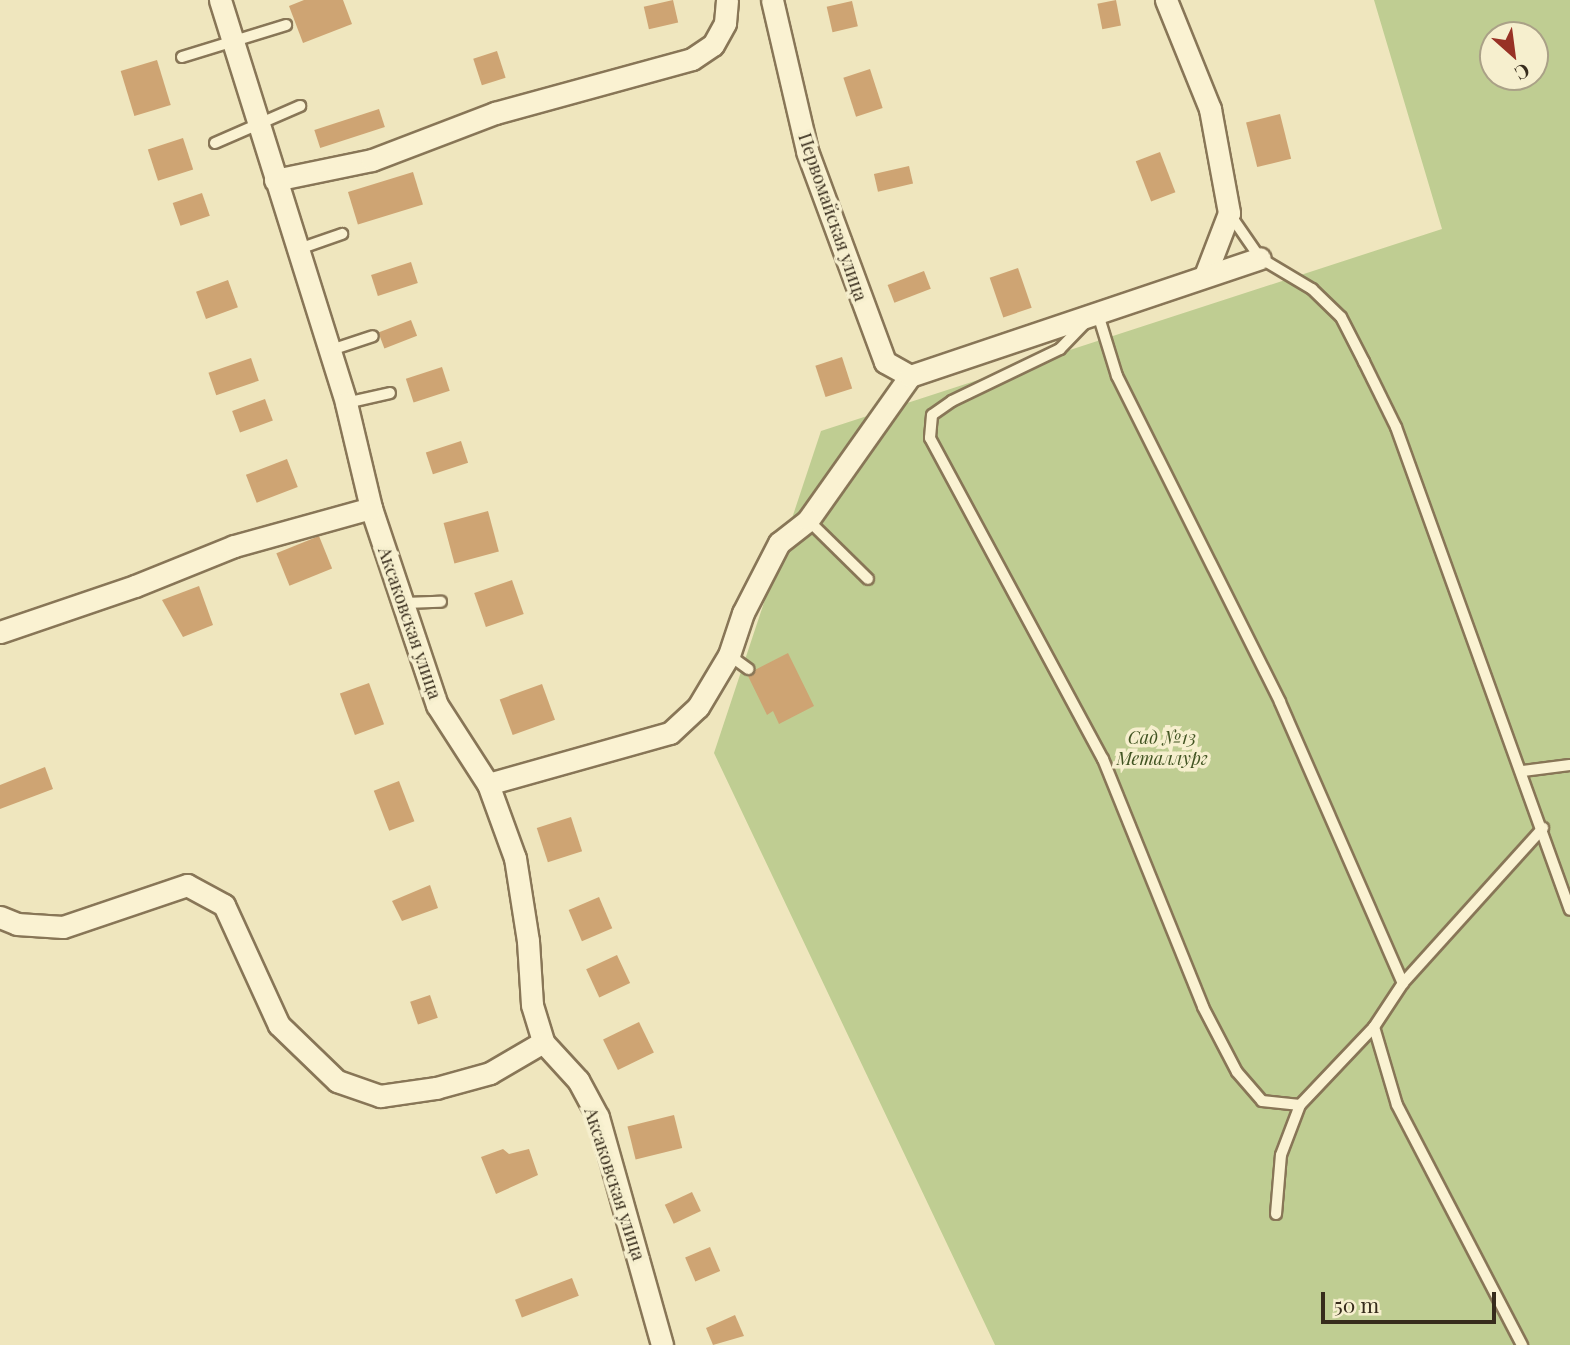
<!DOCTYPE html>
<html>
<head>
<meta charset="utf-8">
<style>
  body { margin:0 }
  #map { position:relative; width:1570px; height:1345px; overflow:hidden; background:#efe6be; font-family:"Playfair Display",serif }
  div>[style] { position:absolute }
  .green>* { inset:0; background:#bfcd92 }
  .building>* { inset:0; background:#cea473; transform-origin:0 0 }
  .roads { filter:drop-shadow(2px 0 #887657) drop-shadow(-2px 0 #887657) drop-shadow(0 2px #887657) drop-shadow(0 -2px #887657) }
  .service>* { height:10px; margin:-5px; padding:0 5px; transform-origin:5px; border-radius:5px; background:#faf2d2 }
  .minor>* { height:21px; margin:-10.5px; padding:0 10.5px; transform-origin:10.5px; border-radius:10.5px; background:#faf2d2 }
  span { translate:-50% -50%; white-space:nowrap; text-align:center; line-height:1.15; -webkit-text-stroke:7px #f6efce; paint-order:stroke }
  .street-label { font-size:18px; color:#372c1c }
  .park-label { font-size:18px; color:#415422; font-style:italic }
  .north { position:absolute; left:1479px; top:21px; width:70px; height:70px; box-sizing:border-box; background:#f6efce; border:2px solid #aaa187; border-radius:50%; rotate:152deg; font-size:19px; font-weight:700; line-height:28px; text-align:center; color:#372c1c }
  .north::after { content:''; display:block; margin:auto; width:24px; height:32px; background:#983125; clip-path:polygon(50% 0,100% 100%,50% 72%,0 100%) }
  .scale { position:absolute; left:1321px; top:1292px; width:175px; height:32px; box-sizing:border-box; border:4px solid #372c1c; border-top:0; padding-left:9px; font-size:21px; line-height:24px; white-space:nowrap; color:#372c1c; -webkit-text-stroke:5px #f6efce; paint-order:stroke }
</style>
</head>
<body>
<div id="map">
  <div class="green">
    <div style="clip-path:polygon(evenodd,1374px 0,1570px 0,1570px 1345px,995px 1345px,714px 753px,821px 431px,1442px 229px,1374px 0,1493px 35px,1535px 35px,1535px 77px,1493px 77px,1493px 35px)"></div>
  </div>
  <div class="building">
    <div style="clip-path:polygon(304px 0,343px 0,352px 24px,303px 43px,289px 6px)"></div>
    <div style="left:673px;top:0;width:23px;height:30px;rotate:77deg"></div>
    <div style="left:1116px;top:0;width:26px;height:19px;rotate:79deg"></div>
    <div style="left:852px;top:1px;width:26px;height:26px;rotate:77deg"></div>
    <div style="left:497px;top:51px;width:28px;height:25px;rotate:72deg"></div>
    <div style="left:157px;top:60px;width:47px;height:38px;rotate:73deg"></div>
    <div style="left:870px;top:69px;width:41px;height:28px;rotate:72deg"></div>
    <div style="left:379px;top:109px;width:19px;height:68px;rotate:72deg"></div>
    <div style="left:1280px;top:114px;width:46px;height:35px;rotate:76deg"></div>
    <div style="left:183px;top:138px;width:33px;height:37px;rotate:72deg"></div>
    <div style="left:1160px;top:152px;width:43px;height:26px;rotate:69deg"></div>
    <div style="left:909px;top:166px;width:18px;height:36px;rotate:77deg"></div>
    <div style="left:413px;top:172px;width:34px;height:68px;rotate:73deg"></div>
    <div style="left:202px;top:193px;width:24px;height:31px;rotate:71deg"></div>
    <div style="left:411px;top:262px;width:22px;height:42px;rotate:72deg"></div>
    <div style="left:1018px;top:268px;width:42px;height:30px;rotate:71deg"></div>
    <div style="left:924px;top:271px;width:19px;height:39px;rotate:69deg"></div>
    <div style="left:228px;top:280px;width:29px;height:34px;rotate:70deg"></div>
    <div style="left:411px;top:320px;width:17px;height:35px;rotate:69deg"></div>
    <div style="left:842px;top:357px;width:33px;height:28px;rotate:72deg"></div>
    <div style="left:251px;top:358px;width:24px;height:45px;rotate:71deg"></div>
    <div style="left:442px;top:367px;width:25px;height:38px;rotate:72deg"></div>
    <div style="left:265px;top:399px;width:23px;height:35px;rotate:70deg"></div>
    <div style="left:461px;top:441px;width:23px;height:37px;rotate:72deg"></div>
    <div style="left:287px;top:459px;width:30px;height:44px;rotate:69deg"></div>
    <div style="left:488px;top:511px;width:42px;height:46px;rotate:75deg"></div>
    <div style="left:319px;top:536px;width:35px;height:46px;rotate:68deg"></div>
    <div style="left:512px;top:580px;width:36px;height:40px;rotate:71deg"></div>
    <div style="clip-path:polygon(199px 586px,213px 625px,183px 637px,162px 600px)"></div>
    <div style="clip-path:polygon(788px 653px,814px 706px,779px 724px,773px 711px,767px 715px,747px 674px)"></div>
    <div style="left:369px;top:683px;width:44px;height:31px;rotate:70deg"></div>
    <div style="left:542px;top:684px;width:38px;height:45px;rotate:70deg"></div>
    <div style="clip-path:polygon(45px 767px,53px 789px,0 809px,0 785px)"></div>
    <div style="left:399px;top:781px;width:43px;height:27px;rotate:69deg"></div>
    <div style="left:571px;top:817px;width:36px;height:36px;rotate:72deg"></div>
    <div style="clip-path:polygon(430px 885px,438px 908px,402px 921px,392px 901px)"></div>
    <div style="left:599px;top:897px;width:34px;height:33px;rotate:67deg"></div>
    <div style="left:617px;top:955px;width:31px;height:34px;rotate:65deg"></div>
    <div style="left:430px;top:995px;width:24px;height:21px;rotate:71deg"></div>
    <div style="left:639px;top:1022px;width:34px;height:40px;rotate:64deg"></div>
    <div style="left:674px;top:1115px;width:34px;height:48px;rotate:76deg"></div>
    <div style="clip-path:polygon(503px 1149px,509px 1154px,529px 1149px,538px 1175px,496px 1194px,481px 1157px)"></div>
    <div style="left:692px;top:1192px;width:21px;height:30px;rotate:65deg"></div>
    <div style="left:710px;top:1247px;width:26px;height:27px;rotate:67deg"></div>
    <div style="left:572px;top:1278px;width:19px;height:61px;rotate:69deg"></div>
    <div style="clip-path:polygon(735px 1315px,744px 1336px,713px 1345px,706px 1328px)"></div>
  </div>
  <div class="roads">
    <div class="service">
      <div style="left:182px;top:57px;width:109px;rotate:-17.1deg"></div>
      <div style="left:215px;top:143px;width:93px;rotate:-23.5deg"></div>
      <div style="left:1229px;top:213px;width:55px;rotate:55.4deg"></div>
      <div style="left:1260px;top:258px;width:61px;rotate:30.8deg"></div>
      <div style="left:1312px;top:289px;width:40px;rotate:44deg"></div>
      <div style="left:1341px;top:317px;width:51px;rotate:62.9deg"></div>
      <div style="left:1364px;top:362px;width:72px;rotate:63.8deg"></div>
      <div style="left:1396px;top:427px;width:513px;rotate:70.19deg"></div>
      <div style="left:296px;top:250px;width:49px;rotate:-19.2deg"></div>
      <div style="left:1097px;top:311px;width:68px;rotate:72.9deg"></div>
      <div style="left:1117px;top:376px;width:364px;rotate:63.4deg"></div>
      <div style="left:1280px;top:702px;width:307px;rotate:66.4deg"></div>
      <div style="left:1087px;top:321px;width:39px;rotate:134deg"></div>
      <div style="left:1060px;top:349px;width:120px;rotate:154.3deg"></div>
      <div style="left:952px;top:401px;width:24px;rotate:145deg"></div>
      <div style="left:932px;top:415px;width:23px;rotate:95deg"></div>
      <div style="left:930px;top:438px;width:365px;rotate:61.7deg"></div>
      <div style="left:1103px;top:759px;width:267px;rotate:68deg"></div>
      <div style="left:1203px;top:1007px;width:73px;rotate:62.4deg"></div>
      <div style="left:1237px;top:1072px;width:38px;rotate:49deg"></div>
      <div style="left:1262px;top:1101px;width:38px;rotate:6deg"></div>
      <div style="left:328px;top:351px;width:47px;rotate:-18.4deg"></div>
      <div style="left:346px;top:403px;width:45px;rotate:-12.8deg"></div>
      <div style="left:808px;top:520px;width:84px;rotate:44.5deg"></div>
      <div style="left:403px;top:603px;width:38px;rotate:-2deg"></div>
      <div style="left:729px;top:655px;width:24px;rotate:36deg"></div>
      <div style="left:1523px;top:771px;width:47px;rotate:-7.3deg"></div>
      <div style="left:1374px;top:1027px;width:81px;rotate:73.6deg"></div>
      <div style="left:1397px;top:1105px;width:271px;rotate:62.5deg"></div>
      <div style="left:1276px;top:1214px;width:59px;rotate:-85.2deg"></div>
      <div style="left:1281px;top:1155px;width:53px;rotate:-69.2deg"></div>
      <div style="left:1300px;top:1105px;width:108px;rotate:-46.5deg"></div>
      <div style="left:1374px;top:1027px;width:53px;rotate:-56.6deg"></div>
      <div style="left:1403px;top:983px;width:209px;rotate:-47.9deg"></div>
    </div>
    <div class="minor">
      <div style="left:220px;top:0;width:422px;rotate:72.6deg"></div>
      <div style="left:346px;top:403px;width:108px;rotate:76.6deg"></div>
      <div style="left:371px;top:508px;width:208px;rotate:71.5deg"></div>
      <div style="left:437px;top:705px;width:94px;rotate:57.2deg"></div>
      <div style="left:488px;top:784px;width:79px;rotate:70deg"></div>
      <div style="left:515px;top:858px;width:84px;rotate:81.1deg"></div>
      <div style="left:528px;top:941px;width:64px;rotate:86.4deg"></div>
      <div style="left:532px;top:1005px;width:39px;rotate:73deg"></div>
      <div style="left:543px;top:1042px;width:52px;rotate:47.4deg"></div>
      <div style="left:578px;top:1080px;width:42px;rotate:61.6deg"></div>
      <div style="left:598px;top:1117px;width:237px;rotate:74.3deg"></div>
      <div style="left:772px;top:0;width:155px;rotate:76.9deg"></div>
      <div style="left:807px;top:151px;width:225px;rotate:69.7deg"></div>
      <div style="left:885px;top:362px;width:29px;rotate:29deg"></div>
      <div style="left:1166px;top:0;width:118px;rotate:68deg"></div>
      <div style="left:1210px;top:109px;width:106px;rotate:79.6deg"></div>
      <div style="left:1229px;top:213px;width:64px;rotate:111deg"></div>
      <div style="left:275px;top:180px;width:99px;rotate:-11.7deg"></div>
      <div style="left:372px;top:160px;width:132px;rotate:-20.9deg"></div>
      <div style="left:495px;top:113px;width:204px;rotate:-15.3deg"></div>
      <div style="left:692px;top:59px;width:25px;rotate:-34deg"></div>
      <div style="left:713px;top:45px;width:25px;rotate:-61deg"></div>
      <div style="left:725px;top:23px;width:23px;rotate:-85deg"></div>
      <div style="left:0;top:632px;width:143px;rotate:-18.8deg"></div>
      <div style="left:135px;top:586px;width:107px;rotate:-22deg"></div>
      <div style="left:234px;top:546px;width:142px;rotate:-15.5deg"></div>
      <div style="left:488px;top:784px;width:189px;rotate:-15.7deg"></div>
      <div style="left:670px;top:733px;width:38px;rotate:-43deg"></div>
      <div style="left:698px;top:707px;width:61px;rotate:-59.2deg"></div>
      <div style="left:729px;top:655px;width:44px;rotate:-71.6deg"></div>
      <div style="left:743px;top:613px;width:79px;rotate:-62.8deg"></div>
      <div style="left:779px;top:543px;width:37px;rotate:-38deg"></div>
      <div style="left:808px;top:520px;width:176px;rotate:-54.7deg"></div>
      <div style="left:910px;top:376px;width:369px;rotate:-18.6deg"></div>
      <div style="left:0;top:917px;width:18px;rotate:22deg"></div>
      <div style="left:17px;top:924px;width:46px;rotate:3.7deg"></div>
      <div style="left:63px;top:927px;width:131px;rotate:-18.7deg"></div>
      <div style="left:187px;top:885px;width:42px;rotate:28.4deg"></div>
      <div style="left:224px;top:905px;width:132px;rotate:65.4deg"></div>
      <div style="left:279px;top:1025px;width:81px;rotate:44deg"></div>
      <div style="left:337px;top:1081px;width:46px;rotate:19.2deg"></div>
      <div style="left:380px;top:1096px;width:57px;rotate:-8.1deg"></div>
      <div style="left:436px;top:1088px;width:56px;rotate:-15.5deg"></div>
      <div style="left:490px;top:1073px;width:61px;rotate:-30.3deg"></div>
    </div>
  </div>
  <div class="street-label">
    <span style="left:833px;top:217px;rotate:71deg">Первомайская улица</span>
    <span style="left:410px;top:623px;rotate:71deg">Аксаковская улица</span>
    <span style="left:615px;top:1184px;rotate:72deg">Аксаковская улица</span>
  </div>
  <div class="park-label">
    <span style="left:1162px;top:748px">Сад №13<br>Металлург</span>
  </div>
  <div class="north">С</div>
  <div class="scale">50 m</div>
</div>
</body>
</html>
